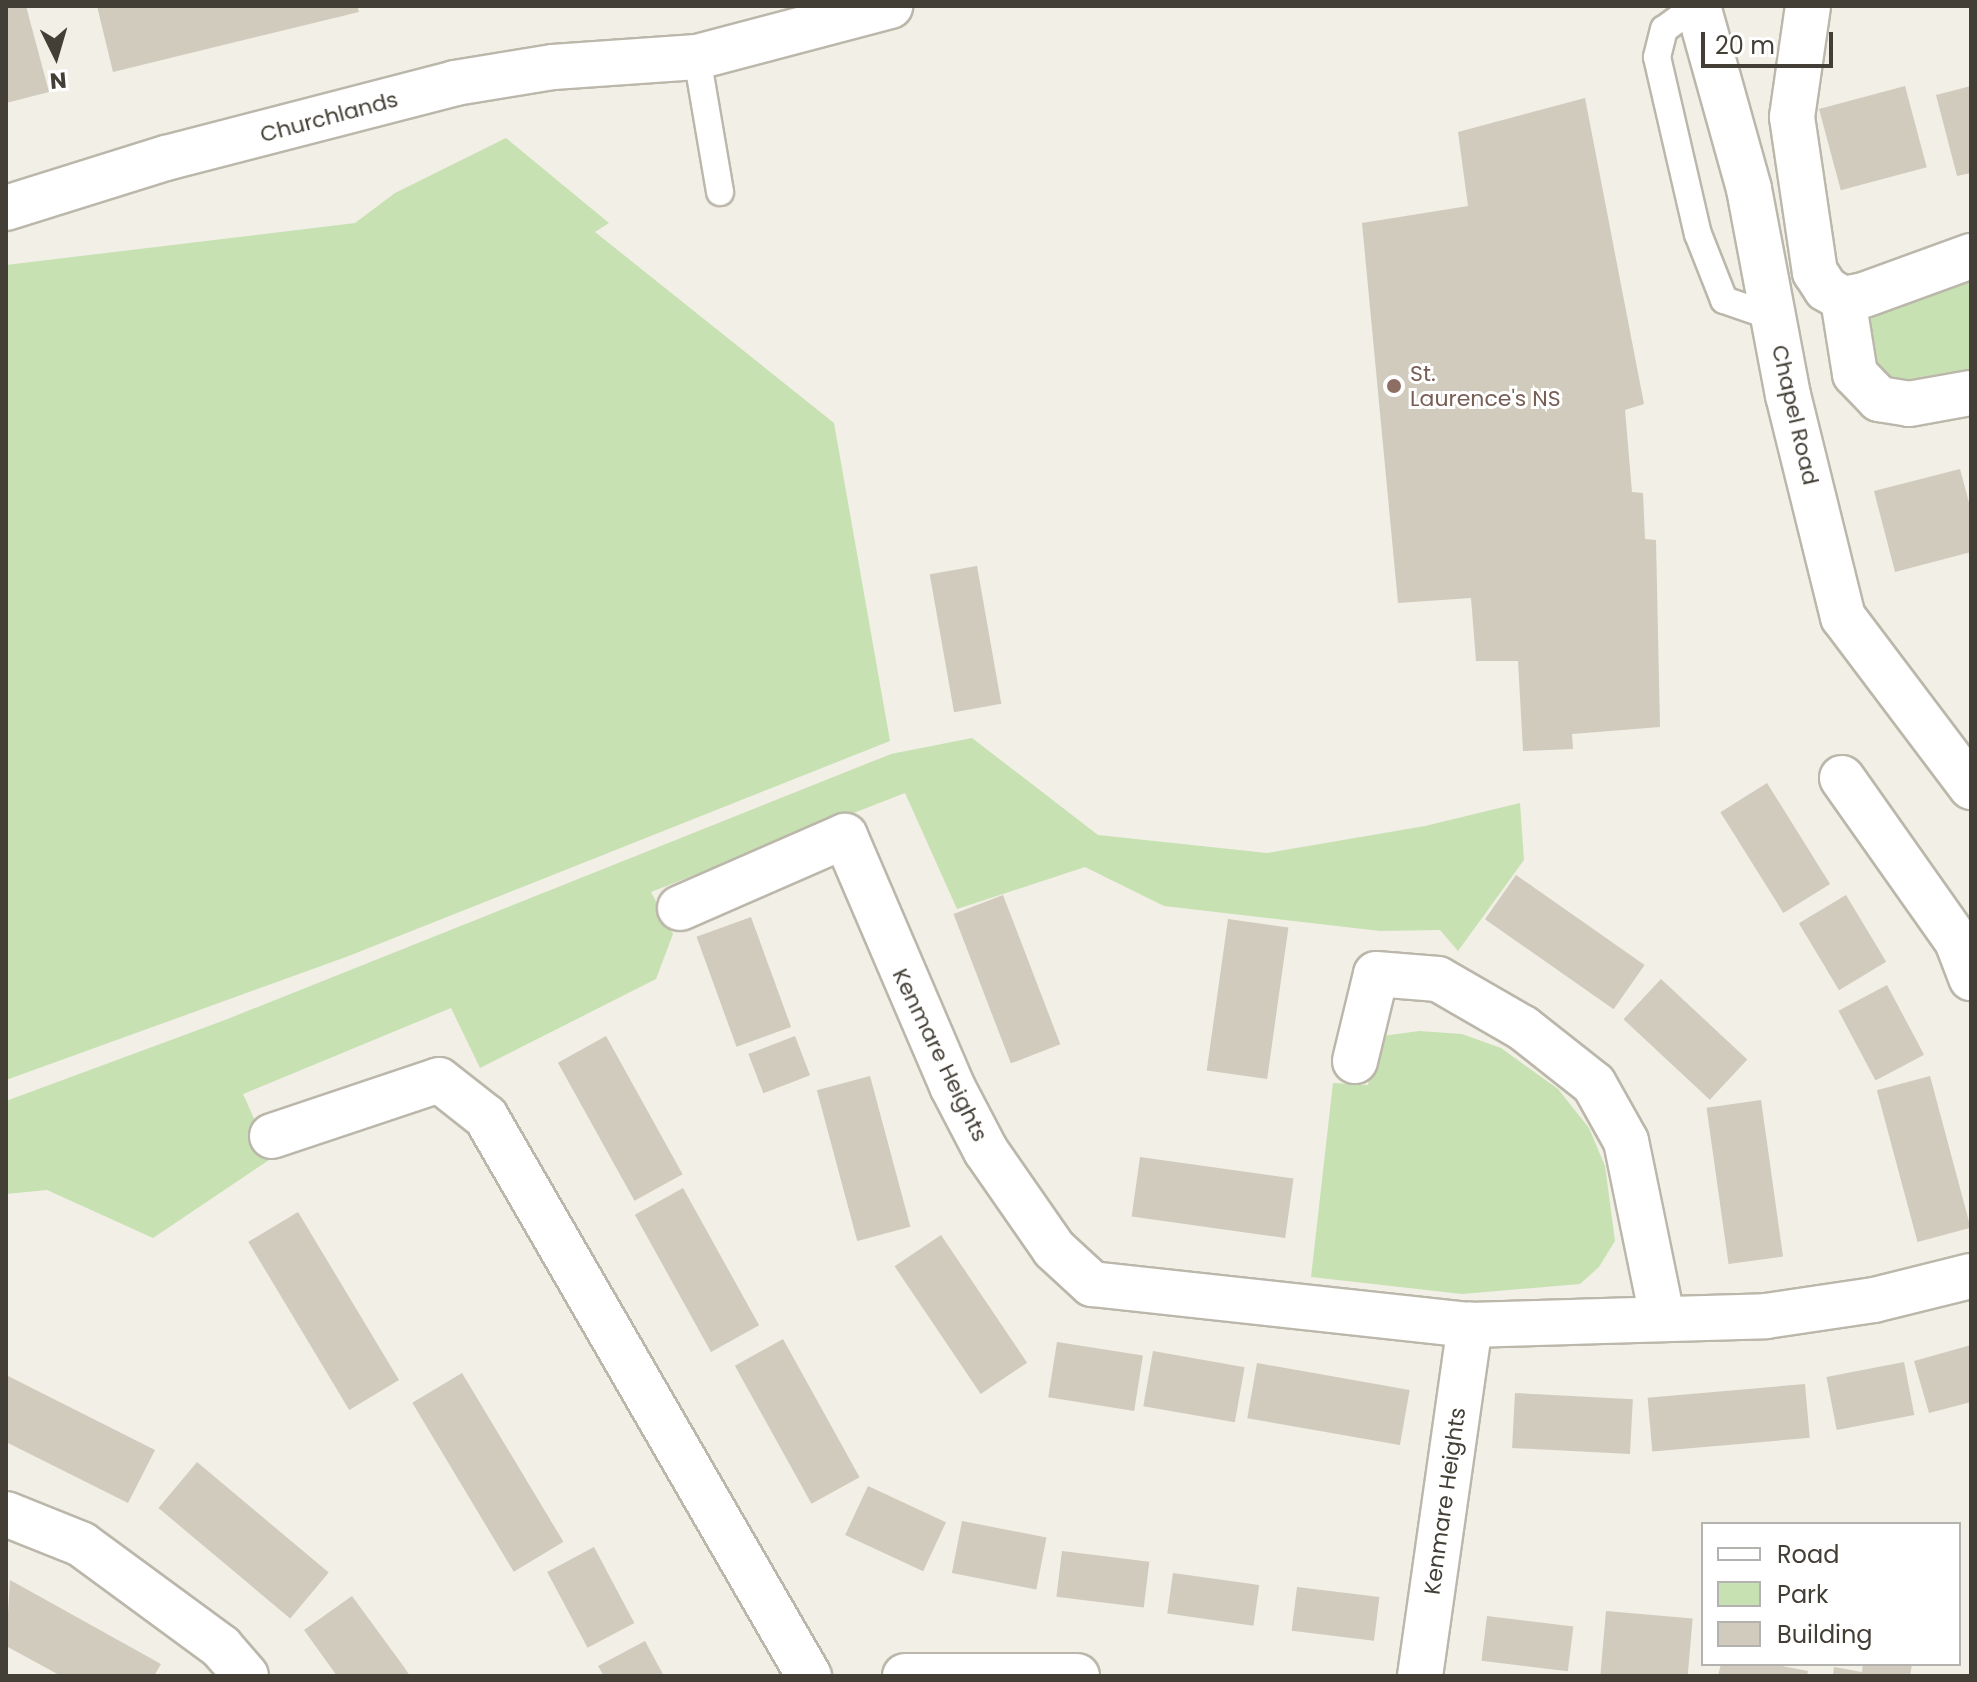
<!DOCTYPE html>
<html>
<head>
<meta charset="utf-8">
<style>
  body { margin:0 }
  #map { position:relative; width:1977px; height:1682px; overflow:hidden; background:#f1efe6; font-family:Poppins,sans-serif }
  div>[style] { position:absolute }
  .green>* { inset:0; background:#c8e1b3 }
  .building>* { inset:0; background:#d1cbbd; transform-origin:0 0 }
  .roads { filter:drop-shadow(2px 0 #bbb7aa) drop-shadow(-2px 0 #bbb7aa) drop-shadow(0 2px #bbb7aa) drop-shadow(0 -2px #bbb7aa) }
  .service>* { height:26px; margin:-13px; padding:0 13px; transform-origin:13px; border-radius:13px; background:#fff }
  .minor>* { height:44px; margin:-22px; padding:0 22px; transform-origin:22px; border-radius:22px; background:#fff }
  .dots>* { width:22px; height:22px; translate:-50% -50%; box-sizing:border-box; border:4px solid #fff; border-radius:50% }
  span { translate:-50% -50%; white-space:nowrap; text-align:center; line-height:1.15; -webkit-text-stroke:6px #fff; paint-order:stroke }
  .street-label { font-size:22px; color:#433f36 }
  .education-label { font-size:22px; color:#785e54 }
  .left { translate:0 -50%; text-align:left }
  .frame { position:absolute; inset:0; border:8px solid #433f36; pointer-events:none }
  .legend { position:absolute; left:1701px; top:1522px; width:260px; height:144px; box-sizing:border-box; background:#fff; border:2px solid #b4b2af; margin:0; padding:10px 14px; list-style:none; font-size:24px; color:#433f36 }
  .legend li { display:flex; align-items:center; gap:16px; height:40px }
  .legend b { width:40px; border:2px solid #b4b2af }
  .north { position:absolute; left:16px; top:16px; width:80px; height:80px; -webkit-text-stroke:6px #fff; paint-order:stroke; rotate:175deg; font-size:22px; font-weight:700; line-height:32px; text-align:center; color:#433f36 }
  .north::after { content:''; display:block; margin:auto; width:28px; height:36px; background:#433f36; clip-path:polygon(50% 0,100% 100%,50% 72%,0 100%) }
  .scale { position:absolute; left:1701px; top:32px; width:132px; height:36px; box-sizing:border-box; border:4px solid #433f36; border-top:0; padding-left:10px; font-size:24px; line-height:28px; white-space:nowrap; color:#433f36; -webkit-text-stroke:6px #fff; paint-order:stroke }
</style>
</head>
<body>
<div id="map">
  <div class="green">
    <div style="clip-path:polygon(506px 138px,609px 223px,595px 232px,834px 423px,890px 741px,346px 957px,6px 1080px,6px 265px,355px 223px,395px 193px)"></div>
    <div style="clip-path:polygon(1971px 267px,1971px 371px,1904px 384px,1879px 379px,1866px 356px,1867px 308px)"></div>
    <div style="clip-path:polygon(972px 738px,1098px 835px,1267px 853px,1425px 826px,1520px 803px,1524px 860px,1458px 951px,1440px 930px,1380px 931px,1164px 906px,1085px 867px,957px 909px,905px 793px,651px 892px,673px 934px,656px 979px,480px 1068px,451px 1008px,243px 1094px,272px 1158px,153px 1238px,47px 1190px,6px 1194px,6px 1101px,225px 1020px,891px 754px)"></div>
    <div style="clip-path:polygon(1419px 1031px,1462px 1034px,1501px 1048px,1558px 1089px,1589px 1128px,1605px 1166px,1615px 1241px,1599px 1267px,1580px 1284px,1462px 1294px,1311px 1277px,1333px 1083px,1368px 1085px,1375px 1037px)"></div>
  </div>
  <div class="building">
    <div style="clip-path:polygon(6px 6px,26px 6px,49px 92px,6px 103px)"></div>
    <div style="clip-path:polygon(97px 6px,357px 6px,359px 12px,113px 72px)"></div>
    <div style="left:1905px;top:86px;width:84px;height:89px;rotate:75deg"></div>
    <div style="clip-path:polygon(1971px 86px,1971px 173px,1957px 176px,1936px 95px)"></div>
    <div style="clip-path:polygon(1585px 98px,1644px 404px,1625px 410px,1632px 492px,1643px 493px,1645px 539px,1656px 540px,1660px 727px,1572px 734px,1573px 749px,1523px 751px,1518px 661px,1476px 661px,1471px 598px,1398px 603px,1362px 223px,1468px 206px,1458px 132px)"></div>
    <div style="clip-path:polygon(1960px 469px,1971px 510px,1971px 552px,1895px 572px,1874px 491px)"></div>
    <div style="left:977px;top:566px;width:140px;height:48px;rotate:80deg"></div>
    <div style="left:1767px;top:783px;width:119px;height:55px;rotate:58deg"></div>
    <div style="left:1516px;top:875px;width:157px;height:54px;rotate:35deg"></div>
    <div style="left:1003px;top:895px;width:160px;height:53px;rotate:69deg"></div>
    <div style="left:1846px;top:895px;width:78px;height:55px;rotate:59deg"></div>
    <div style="left:751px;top:917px;width:117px;height:58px;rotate:70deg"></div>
    <div style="left:1228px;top:919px;width:61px;height:153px;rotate:8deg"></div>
    <div style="left:1661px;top:979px;width:118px;height:55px;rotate:43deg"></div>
    <div style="left:1887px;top:985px;width:79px;height:55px;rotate:62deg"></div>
    <div style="left:606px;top:1036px;width:158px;height:55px;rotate:61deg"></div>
    <div style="left:795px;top:1036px;width:42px;height:50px;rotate:69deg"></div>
    <div style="left:870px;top:1076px;width:156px;height:55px;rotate:75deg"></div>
    <div style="left:1930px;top:1076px;width:157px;height:55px;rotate:75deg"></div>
    <div style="left:1761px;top:1100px;width:158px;height:55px;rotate:82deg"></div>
    <div style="left:1140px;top:1157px;width:155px;height:60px;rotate:8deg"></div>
    <div style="left:683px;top:1188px;width:157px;height:55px;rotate:61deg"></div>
    <div style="left:298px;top:1212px;width:196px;height:58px;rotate:59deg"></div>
    <div style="left:941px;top:1235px;width:154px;height:56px;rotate:56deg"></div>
    <div style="left:783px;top:1339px;width:158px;height:55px;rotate:61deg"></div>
    <div style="left:1057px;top:1342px;width:87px;height:56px;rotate:9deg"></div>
    <div style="clip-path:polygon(1971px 1345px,1971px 1402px,1929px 1413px,1914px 1361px)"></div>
    <div style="left:1153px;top:1351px;width:93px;height:56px;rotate:10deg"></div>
    <div style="left:1904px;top:1362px;width:54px;height:79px;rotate:79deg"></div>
    <div style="left:1257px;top:1363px;width:155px;height:56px;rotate:10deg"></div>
    <div style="left:462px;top:1373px;width:197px;height:58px;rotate:59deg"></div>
    <div style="clip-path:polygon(6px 1375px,155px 1450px,128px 1503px,6px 1442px)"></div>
    <div style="left:1805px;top:1384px;width:54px;height:158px;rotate:85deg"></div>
    <div style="left:1515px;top:1393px;width:118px;height:55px;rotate:3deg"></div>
    <div style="left:197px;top:1462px;width:172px;height:60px;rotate:40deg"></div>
    <div style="left:868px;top:1486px;width:86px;height:54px;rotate:25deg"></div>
    <div style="left:962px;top:1521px;width:86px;height:53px;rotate:11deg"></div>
    <div style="left:594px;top:1547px;width:86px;height:53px;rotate:62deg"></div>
    <div style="left:1062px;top:1551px;width:88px;height:46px;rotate:7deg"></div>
    <div style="left:1173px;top:1573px;width:87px;height:41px;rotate:8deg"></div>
    <div style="clip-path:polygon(10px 1580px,161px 1664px,154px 1676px,61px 1676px,6px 1646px)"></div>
    <div style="left:1297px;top:1587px;width:83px;height:44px;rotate:7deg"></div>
    <div style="clip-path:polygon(352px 1596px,404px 1667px,410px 1676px,337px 1676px,304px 1630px)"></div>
    <div style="left:1606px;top:1611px;width:87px;height:65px;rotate:5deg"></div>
    <div style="left:1487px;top:1616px;width:87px;height:45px;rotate:7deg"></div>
    <div style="clip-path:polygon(645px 1641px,664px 1676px,604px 1676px,598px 1666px)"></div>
    <div style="clip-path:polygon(1721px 1664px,1771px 1664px,1808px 1671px,1807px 1676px,1718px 1676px)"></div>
    <div style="clip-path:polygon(1863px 1664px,1912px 1664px,1910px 1676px,1833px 1676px,1834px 1667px,1862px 1672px)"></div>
  </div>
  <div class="roads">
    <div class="service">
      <div style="left:1696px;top:6px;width:39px;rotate:144deg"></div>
      <div style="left:1664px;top:29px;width:29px;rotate:104deg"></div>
      <div style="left:1657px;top:57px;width:182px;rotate:77deg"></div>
      <div style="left:1698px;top:234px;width:71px;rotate:68.5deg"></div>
      <div style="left:1724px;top:300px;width:52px;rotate:19.1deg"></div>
      <div style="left:697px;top:57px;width:137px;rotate:80.3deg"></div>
    </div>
    <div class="minor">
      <div style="left:1698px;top:6px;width:190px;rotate:74.4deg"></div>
      <div style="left:1749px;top:189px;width:210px;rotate:79.3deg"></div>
      <div style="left:1788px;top:395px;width:229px;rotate:76.1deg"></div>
      <div style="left:1843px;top:617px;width:213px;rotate:53deg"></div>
      <div style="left:1808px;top:6px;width:112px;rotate:98.2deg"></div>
      <div style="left:1792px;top:117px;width:157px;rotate:81.6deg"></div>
      <div style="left:1815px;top:272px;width:20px;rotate:57deg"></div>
      <div style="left:1826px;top:289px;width:20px;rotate:30deg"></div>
      <div style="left:1843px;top:299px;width:21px;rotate:-11deg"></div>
      <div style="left:1864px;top:295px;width:114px;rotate:-20deg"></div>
      <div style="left:6px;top:208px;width:168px;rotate:-17.4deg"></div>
      <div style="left:166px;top:158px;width:299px;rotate:-14.5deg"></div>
      <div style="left:455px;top:83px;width:99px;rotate:-9.3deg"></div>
      <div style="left:553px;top:67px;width:144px;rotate:-4deg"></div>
      <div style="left:697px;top:57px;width:200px;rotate:-14.8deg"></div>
      <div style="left:1843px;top:299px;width:76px;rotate:80.9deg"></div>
      <div style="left:1855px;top:374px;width:35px;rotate:46deg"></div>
      <div style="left:1879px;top:399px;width:30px;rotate:9deg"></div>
      <div style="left:1909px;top:404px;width:63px;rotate:-10.1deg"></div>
      <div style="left:1842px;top:778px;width:199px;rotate:54.8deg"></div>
      <div style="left:1957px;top:941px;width:40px;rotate:69deg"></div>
      <div style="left:680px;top:908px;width:180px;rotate:-23.6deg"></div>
      <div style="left:845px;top:836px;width:272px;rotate:66.8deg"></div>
      <div style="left:952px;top:1086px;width:73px;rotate:62.4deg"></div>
      <div style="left:986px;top:1151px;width:119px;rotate:55.2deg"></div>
      <div style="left:1054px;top:1249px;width:52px;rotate:42.6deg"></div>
      <div style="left:1092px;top:1284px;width:380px;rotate:6.2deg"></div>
      <div style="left:1470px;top:1325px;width:296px;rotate:-1.7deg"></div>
      <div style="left:1766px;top:1316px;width:109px;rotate:-8.4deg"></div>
      <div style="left:1874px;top:1300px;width:100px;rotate:-13.9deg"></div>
      <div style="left:1355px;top:1061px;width:89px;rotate:-76.4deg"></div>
      <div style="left:1376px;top:974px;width:62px;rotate:4.6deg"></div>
      <div style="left:1438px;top:979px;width:98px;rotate:30deg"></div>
      <div style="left:1523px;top:1028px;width:90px;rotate:38.3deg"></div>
      <div style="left:1594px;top:1084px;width:65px;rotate:60.7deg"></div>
      <div style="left:1626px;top:1141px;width:179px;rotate:78.4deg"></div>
      <div style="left:272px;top:1136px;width:176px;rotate:-18.5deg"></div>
      <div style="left:439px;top:1080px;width:60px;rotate:38.2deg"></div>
      <div style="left:486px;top:1117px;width:646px;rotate:59.98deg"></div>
      <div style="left:6px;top:1514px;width:81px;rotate:21.8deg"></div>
      <div style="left:81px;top:1544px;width:174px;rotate:36.3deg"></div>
      <div style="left:221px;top:1647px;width:38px;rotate:49deg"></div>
      <div style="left:905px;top:1676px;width:172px"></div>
      <div style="left:1420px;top:1676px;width:355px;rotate:-81.9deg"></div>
    </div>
  </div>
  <div class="dots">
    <div style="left:1394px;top:386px;background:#8d6e63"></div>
  </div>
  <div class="street-label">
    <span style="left:329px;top:117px;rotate:-15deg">Churchlands</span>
    <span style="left:1795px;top:415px;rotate:77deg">Chapel Road</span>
    <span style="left:940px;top:1055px;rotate:64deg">Kenmare Heights</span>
    <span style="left:1445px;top:1501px;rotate:-82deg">Kenmare Heights</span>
  </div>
  <div class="education-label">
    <span class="left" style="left:1410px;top:386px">St.<br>Laurence's NS</span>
  </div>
  <div class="frame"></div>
  <ul class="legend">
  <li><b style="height:10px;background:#fff"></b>Road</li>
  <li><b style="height:22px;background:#c8e1b3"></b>Park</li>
  <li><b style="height:22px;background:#d1cbbd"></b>Building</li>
  </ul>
  <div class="north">N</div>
  <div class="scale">20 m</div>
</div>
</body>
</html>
